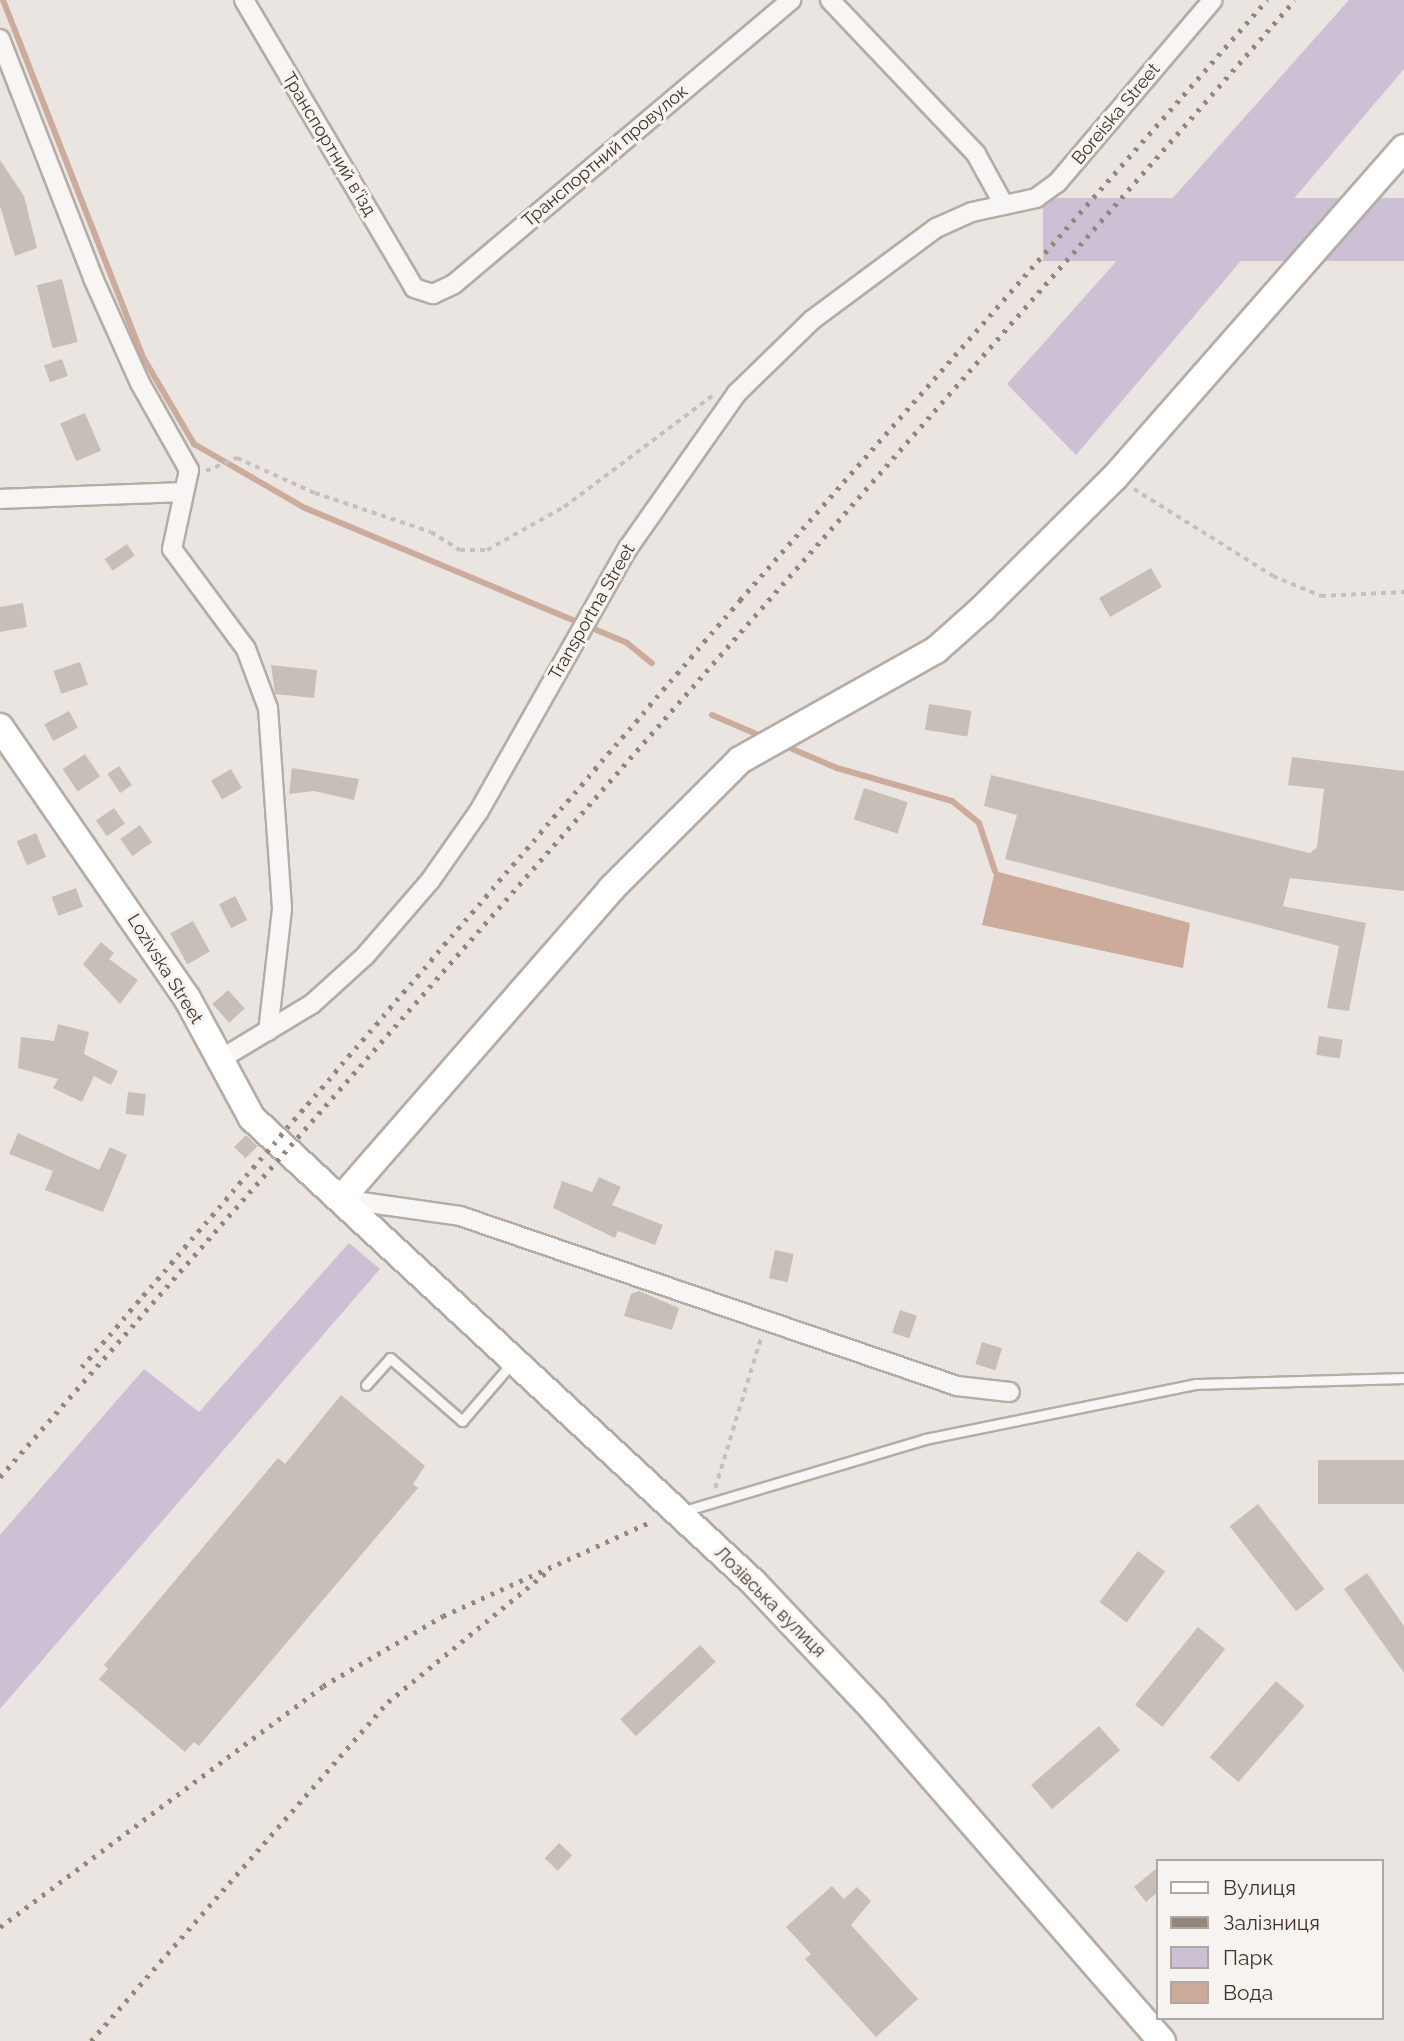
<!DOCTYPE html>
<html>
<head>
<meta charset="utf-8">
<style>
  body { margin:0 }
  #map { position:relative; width:1404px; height:2041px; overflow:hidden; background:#eae5e1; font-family:Raleway,sans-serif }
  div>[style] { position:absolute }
  .green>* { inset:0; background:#ccc1d4; transform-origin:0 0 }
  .water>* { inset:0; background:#ccab9a }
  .stream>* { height:6px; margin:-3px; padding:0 3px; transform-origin:3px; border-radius:3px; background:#ccab9a }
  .building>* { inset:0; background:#c7bfb7; transform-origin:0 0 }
  .path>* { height:3.5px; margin-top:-1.75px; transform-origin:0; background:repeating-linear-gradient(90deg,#c5c0bb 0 5px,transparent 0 10px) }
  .roads { filter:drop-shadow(2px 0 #b4ada6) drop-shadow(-2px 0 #b4ada6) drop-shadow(0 2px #b4ada6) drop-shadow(0 -2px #b4ada6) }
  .lane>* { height:9px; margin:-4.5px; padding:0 4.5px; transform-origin:4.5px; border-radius:4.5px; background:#f8f6f4 }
  .street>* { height:18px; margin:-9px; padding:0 9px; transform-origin:9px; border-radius:9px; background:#f8f6f4 }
  .secondary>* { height:26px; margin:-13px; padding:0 13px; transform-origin:13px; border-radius:13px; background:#fff }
  .rail>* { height:5px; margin-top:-2.5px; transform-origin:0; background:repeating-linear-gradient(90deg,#948679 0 3.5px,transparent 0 10.5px) }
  span { translate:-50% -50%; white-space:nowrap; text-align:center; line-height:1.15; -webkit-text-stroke:6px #f7f3f0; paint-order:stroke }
  .street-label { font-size:18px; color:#423528 }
  .legend { position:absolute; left:1156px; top:1859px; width:228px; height:161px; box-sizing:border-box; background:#f7f3f0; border:2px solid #afa7a0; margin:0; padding:9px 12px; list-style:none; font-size:21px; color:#423528 }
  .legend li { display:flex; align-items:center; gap:14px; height:35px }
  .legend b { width:35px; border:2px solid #afa7a0 }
</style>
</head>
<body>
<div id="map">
  <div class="green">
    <div style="clip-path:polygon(1349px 0,1404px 0,1404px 69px,1076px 455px,1007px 384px)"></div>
    <div style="left:1404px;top:198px;width:63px;height:361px;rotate:90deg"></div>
    <div style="clip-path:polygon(349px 1243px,380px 1269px,0 1709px,0 1535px,144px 1369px,199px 1412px)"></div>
  </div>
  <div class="water">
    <div style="clip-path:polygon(995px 871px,1190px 923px,1183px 968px,982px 925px)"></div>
  </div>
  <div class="stream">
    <div style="left:3px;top:0;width:386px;rotate:68.6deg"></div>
    <div style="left:144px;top:359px;width:99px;rotate:59.5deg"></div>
    <div style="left:194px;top:444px;width:128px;rotate:30deg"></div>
    <div style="left:305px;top:508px;width:349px;rotate:22.7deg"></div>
    <div style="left:627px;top:643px;width:32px;rotate:39deg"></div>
    <div style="left:712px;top:715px;width:59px;rotate:23.1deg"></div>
    <div style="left:783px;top:745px;width:59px;rotate:23.1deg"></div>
    <div style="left:837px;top:768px;width:120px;rotate:16deg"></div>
    <div style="left:952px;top:801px;width:35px;rotate:39deg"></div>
    <div style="left:979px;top:823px;width:51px;rotate:71.6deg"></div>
  </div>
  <div class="building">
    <div style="clip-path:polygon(0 160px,24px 196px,37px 248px,15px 256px,0 206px)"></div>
    <div style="left:62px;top:279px;width:65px;height:26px;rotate:76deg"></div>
    <div style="left:62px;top:359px;width:18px;height:19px;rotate:71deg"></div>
    <div style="left:85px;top:413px;width:41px;height:27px;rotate:67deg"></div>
    <div style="left:127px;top:544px;width:14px;height:27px;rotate:56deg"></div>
    <div style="left:1151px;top:568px;width:22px;height:60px;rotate:60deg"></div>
    <div style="clip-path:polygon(23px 603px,27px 627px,0 632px,0 607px)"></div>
    <div style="left:80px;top:662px;width:24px;height:28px;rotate:71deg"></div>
    <div style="clip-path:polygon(271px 665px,317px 670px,314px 698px,275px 694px)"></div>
    <div style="left:929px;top:704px;width:43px;height:26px;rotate:9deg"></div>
    <div style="left:69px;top:711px;width:19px;height:28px;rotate:62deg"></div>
    <div style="left:85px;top:754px;width:27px;height:27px;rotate:56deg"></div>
    <div style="clip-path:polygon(1292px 757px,1404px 771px,1404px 891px,1290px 878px,1283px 906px,1366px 923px,1349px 1011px,1327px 1008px,1339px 946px,1005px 859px,1017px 815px,984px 806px,991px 775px,1310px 853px,1317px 847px,1324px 789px,1288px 785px)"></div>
    <div style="left:119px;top:766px;width:23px;height:14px;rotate:56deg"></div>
    <div style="clip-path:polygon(292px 768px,359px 779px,354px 800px,314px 791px,289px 794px)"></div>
    <div style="left:231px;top:769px;width:22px;height:23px;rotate:60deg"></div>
    <div style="left:864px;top:788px;width:46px;height:33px;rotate:18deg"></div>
    <div style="left:114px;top:808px;width:19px;height:22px;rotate:55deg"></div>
    <div style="left:140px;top:825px;width:21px;height:24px;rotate:55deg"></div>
    <div style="left:36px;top:833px;width:26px;height:21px;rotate:67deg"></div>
    <div style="left:76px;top:888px;width:20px;height:26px;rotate:70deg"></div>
    <div style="left:235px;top:896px;width:27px;height:18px;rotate:63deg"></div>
    <div style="left:193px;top:921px;width:35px;height:26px;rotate:61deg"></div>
    <div style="clip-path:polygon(101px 942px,114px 953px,109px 959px,138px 980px,120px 1004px,83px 964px)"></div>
    <div style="left:228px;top:990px;width:25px;height:21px;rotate:48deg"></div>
    <div style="clip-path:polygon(58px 1024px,89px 1032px,84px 1054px,118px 1071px,111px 1085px,94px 1076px,82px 1102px,53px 1088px,58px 1079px,18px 1068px,21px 1037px,54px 1041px)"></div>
    <div style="left:1319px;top:1036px;width:24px;height:19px;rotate:9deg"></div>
    <div style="left:128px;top:1092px;width:18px;height:22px;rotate:6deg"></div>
    <div style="clip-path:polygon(18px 1133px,99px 1170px,110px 1147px,127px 1155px,103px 1212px,45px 1190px,53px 1171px,9px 1154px)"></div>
    <div style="left:246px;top:1135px;width:16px;height:17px;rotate:45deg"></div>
    <div style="clip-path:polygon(599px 1177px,621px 1187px,612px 1205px,663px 1225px,655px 1245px,618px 1231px,615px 1238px,553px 1208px,562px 1181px,592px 1192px)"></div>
    <div style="left:775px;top:1250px;width:19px;height:29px;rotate:12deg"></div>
    <div style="clip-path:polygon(639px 1291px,679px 1308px,672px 1330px,624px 1316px,631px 1294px)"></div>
    <div style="left:900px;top:1310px;width:18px;height:24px;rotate:19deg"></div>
    <div style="left:982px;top:1342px;width:21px;height:23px;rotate:17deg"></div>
    <div style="clip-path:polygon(341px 1395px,425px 1466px,413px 1484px,418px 1488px,199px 1746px,194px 1742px,185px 1752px,99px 1679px,108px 1669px,104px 1665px,278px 1458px,285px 1464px)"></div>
    <div style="left:1404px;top:1460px;width:44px;height:86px;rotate:90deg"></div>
    <div style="left:1258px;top:1504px;width:108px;height:36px;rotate:52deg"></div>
    <div style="left:1138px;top:1551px;width:34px;height:64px;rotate:37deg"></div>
    <div style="clip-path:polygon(1367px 1573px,1404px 1626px,1404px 1673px,1344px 1589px)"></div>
    <div style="left:1198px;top:1627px;width:35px;height:100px;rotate:39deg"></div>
    <div style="left:700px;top:1645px;width:23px;height:109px;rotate:47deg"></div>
    <div style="left:1276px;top:1681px;width:38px;height:101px;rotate:41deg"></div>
    <div style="left:1099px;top:1726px;width:32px;height:90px;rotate:49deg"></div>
    <div style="left:559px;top:1843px;width:18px;height:21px;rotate:43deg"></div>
    <div style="clip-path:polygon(1157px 1868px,1157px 1893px,1146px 1902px,1134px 1887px)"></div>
    <div style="clip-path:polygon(832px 1886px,844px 1899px,857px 1887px,871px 1901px,851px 1925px,918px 1999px,876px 2037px,805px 1959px,811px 1954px,786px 1927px)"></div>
  </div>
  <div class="path">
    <div style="left:206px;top:471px;width:34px;rotate:-23deg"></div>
    <div style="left:237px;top:458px;width:85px;rotate:24.2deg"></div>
    <div style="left:315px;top:493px;width:122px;rotate:18.6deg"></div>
    <div style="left:431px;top:532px;width:34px;rotate:32deg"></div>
    <div style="left:460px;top:550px;width:27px"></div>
    <div style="left:487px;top:550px;width:88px;rotate:-29.2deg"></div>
    <div style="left:564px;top:507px;width:185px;rotate:-36.9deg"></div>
    <div style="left:1134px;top:489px;width:164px;rotate:32deg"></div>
    <div style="left:1273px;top:576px;width:52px;rotate:22.6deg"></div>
    <div style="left:1321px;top:596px;width:83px;rotate:-2.8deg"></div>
    <div style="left:715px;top:1488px;width:157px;rotate:-73deg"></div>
  </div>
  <div class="roads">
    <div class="lane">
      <div style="left:366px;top:1385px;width:36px;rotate:-48deg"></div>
      <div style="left:390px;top:1358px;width:96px;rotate:41.2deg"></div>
      <div style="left:462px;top:1421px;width:75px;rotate:-49.3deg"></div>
      <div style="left:684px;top:1511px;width:252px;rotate:-16.6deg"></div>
      <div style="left:925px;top:1439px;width:276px;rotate:-11.5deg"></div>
      <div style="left:1195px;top:1384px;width:209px;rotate:-1.6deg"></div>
    </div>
    <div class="street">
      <div style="left:244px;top:0;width:334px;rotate:59.4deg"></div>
      <div style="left:414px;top:288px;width:20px;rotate:18deg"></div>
      <div style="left:433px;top:294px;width:23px;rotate:-25deg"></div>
      <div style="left:454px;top:284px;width:441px;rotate:-40.1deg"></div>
      <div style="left:830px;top:0;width:212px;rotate:46.5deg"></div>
      <div style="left:976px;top:154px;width:58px;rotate:61.2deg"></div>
      <div style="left:0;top:39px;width:256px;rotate:68.7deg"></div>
      <div style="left:93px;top:278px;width:115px;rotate:65.9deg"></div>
      <div style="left:140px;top:383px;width:100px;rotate:60.6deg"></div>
      <div style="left:189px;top:470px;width:81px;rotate:102.1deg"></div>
      <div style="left:172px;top:549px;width:124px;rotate:53.5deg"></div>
      <div style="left:246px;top:649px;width:63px;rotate:69.6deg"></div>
      <div style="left:268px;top:708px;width:201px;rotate:86deg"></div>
      <div style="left:282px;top:909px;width:123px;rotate:96.5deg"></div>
      <div style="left:0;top:499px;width:182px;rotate:-2.2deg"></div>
      <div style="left:219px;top:1060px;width:109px;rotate:-31.1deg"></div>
      <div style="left:312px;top:1004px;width:72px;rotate:-42.2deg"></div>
      <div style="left:365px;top:956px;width:99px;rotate:-49.1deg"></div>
      <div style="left:430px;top:881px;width:85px;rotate:-55deg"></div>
      <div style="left:479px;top:811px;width:302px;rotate:-60.5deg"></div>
      <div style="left:628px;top:548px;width:189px;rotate:-54.9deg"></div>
      <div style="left:737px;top:393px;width:105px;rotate:-44.2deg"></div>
      <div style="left:812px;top:320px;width:154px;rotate:-36.6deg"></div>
      <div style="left:936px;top:228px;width:39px;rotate:-24deg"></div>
      <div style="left:972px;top:212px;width:66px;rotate:-12.3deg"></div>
      <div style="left:1036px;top:198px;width:26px;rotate:-36deg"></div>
      <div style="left:1057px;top:183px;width:240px;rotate:-49.6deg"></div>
      <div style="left:341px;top:1199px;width:120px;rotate:8.1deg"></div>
      <div style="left:460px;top:1216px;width:525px;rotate:18.88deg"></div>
      <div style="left:957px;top:1386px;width:53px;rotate:6.5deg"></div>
    </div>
    <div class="secondary">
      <div style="left:0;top:727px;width:329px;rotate:55.4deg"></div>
      <div style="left:187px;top:998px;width:136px;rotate:61.6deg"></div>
      <div style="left:252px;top:1118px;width:684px;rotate:42.81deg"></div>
      <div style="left:754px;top:1583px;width:175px;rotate:46.6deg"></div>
      <div style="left:874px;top:1710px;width:439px;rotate:49deg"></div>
      <div style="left:341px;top:1199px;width:411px;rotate:-48.9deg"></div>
      <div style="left:611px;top:889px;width:182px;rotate:-45deg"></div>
      <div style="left:740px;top:760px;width:225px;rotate:-29.3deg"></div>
      <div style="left:936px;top:650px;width:62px;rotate:-41.7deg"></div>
      <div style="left:982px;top:609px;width:187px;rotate:-44.8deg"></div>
      <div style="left:1115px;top:477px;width:438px;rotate:-48.7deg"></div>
    </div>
  </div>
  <div class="rail">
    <div style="left:82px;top:1367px;width:1011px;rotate:-49.37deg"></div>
    <div style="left:740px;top:600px;width:799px;rotate:-48.71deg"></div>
    <div style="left:0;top:1477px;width:1964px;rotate:-48.76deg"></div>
    <div style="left:0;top:1927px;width:403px;rotate:-36.7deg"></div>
    <div style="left:323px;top:1686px;width:139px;rotate:-30.3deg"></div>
    <div style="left:443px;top:1616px;width:227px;rotate:-24.4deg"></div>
    <div style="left:91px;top:2041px;width:451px;rotate:-48.8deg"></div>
    <div style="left:388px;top:1702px;width:205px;rotate:-39.3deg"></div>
  </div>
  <div class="street-label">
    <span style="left:1116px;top:114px;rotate:-50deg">Boreiska Street</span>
    <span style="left:329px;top:144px;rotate:59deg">Транспортний в'їзд</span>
    <span style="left:605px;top:156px;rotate:-40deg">Транспортний провулок</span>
    <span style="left:592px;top:612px;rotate:-60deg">Transportna Street</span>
    <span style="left:165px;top:969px;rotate:58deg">Lozivska Street</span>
    <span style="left:770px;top:1602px;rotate:45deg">Лозівська вулиця</span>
  </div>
  <ul class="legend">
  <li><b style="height:9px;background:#fff"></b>Вулиця</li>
  <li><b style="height:9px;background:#948679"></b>Залізниця</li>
  <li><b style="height:19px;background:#ccc1d4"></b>Парк</li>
  <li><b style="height:19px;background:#ccab9a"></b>Вода</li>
  </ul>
</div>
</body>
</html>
